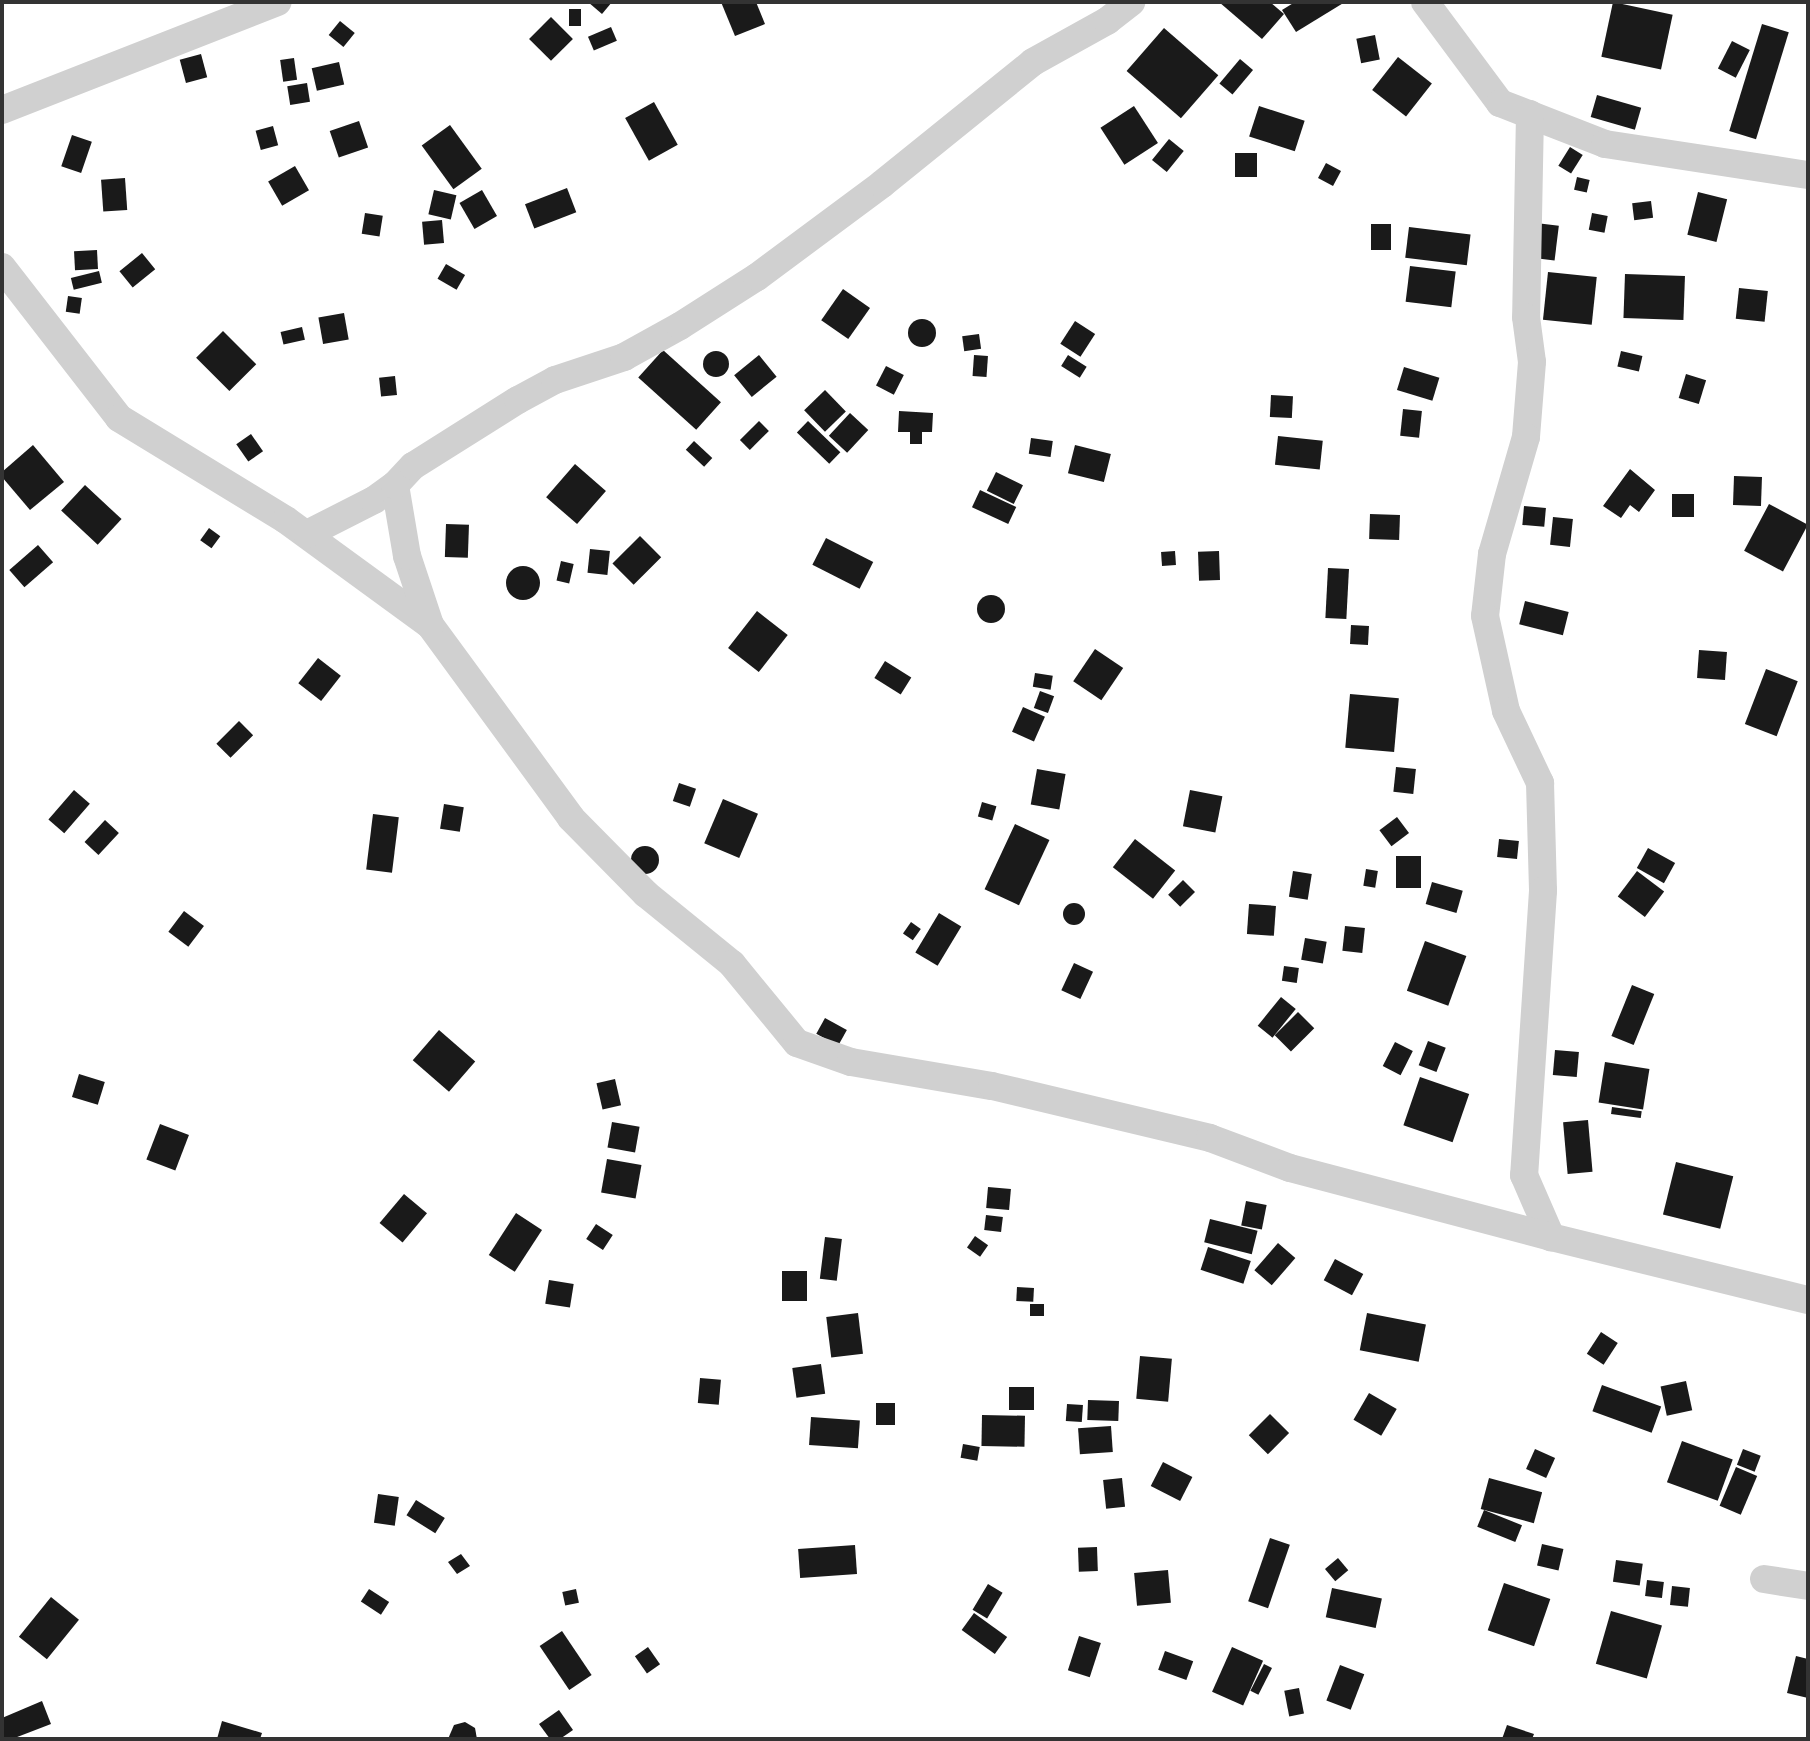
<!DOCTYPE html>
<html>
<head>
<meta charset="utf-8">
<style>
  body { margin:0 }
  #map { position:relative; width:1810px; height:1741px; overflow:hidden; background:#fff; font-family:Ubuntu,sans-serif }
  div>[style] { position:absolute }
  .building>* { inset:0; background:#1a1a1a; transform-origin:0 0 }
  .round { border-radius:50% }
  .minor>* { height:28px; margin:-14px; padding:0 14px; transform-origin:14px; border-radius:14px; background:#d0d0d0 }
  span { translate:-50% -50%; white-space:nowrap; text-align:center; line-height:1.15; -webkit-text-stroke:7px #fff; paint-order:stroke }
  .frame { position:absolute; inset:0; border:4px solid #333; pointer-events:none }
</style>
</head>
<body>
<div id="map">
  <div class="building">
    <div style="clip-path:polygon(588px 2px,612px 2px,602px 14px)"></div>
    <div style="clip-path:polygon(721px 2px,756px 2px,765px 24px,735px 36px)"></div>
    <div style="clip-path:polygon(1219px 2px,1270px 2px,1284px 14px,1262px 39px)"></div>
    <div style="clip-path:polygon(1295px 2px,1345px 2px,1296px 32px,1282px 10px)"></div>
    <div style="left:1613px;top:2px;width:61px;height:56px;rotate:12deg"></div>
    <div style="left:569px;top:9px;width:12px;height:17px"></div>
    <div style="left:551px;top:17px;width:31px;height:31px;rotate:45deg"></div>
    <div style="left:340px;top:21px;width:19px;height:18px;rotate:39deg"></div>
    <div style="left:1762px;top:24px;width:28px;height:112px;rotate:17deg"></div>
    <div style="left:611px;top:27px;width:15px;height:25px;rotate:67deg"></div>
    <div style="left:1164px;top:28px;width:72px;height:57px;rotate:41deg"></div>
    <div style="left:1375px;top:35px;width:25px;height:19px;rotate:79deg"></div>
    <div style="left:1732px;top:41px;width:20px;height:31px;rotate:27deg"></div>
    <div style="left:201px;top:54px;width:24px;height:22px;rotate:75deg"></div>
    <div style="left:1398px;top:57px;width:43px;height:42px;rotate:38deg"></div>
    <div style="left:294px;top:58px;width:22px;height:14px;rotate:82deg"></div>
    <div style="left:1240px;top:59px;width:17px;height:32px;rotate:40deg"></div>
    <div style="left:339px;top:62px;width:23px;height:28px;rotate:77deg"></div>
    <div style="left:307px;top:83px;width:19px;height:20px;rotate:81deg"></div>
    <div style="left:1597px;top:95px;width:46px;height:23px;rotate:16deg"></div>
    <div style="left:654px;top:102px;width:49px;height:33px;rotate:61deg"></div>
    <div style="left:1134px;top:106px;width:44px;height:40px;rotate:57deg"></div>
    <div style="left:1259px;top:106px;width:48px;height:32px;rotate:18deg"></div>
    <div style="left:359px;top:121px;width:28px;height:31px;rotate:71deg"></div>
    <div style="left:450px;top:125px;width:54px;height:35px;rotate:54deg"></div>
    <div style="left:273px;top:126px;width:20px;height:18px;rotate:75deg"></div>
    <div style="left:72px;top:135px;width:21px;height:33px;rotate:19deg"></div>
    <div style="left:1169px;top:139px;width:19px;height:27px;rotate:39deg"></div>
    <div style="left:1570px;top:147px;width:15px;height:22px;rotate:32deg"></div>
    <div style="left:1235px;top:153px;width:22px;height:24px"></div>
    <div style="left:1326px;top:163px;width:17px;height:17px;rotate:28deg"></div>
    <div style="left:295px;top:166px;width:28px;height:31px;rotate:60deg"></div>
    <div style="left:1577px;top:177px;width:13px;height:13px;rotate:13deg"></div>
    <div style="left:125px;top:178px;width:32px;height:24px;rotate:86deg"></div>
    <div style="left:567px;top:188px;width:26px;height:45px;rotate:69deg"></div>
    <div style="left:434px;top:190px;width:23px;height:25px;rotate:13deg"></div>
    <div style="left:482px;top:190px;width:30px;height:26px;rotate:60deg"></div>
    <div style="left:1698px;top:192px;width:30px;height:44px;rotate:14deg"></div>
    <div style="left:1651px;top:201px;width:17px;height:19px;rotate:83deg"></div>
    <div style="left:365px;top:213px;width:18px;height:21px;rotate:9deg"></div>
    <div style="left:1592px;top:213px;width:16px;height:17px;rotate:11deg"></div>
    <div style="left:442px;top:220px;width:23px;height:20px;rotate:85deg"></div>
    <div style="left:1536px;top:223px;width:23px;height:35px;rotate:7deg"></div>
    <div style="left:1391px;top:224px;width:26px;height:20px;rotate:90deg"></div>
    <div style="left:1409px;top:227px;width:62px;height:31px;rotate:7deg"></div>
    <div style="left:97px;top:250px;width:19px;height:23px;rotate:87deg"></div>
    <div style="left:142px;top:253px;width:21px;height:29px;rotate:51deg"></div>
    <div style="left:446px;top:264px;width:22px;height:17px;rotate:30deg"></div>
    <div style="left:1410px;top:266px;width:46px;height:36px;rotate:7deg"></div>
    <div style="left:99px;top:271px;width:12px;height:29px;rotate:76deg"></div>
    <div style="left:1548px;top:272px;width:49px;height:48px;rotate:6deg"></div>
    <div style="left:1625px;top:274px;width:60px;height:44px;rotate:2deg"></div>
    <div style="left:1739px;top:288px;width:29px;height:31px;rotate:6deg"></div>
    <div style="left:843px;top:289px;width:33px;height:38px;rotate:35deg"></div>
    <div style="left:68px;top:296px;width:14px;height:16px;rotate:8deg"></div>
    <div style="left:344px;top:313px;width:27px;height:26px;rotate:80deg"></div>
    <div class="round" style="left:908px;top:319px;width:28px;height:28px"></div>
    <div style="left:1075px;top:321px;width:24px;height:27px;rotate:33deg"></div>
    <div style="left:302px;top:327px;width:13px;height:22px;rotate:77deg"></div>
    <div style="left:223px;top:331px;width:47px;height:38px;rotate:45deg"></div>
    <div style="left:979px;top:334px;width:15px;height:17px;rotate:82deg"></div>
    <div style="left:663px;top:350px;width:78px;height:37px;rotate:42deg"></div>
    <div class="round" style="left:703px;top:351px;width:26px;height:26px"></div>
    <div style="left:1621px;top:351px;width:22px;height:16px;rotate:13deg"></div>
    <div style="left:759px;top:355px;width:28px;height:32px;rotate:51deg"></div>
    <div style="left:974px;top:355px;width:14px;height:21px;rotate:4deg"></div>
    <div style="left:1068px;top:355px;width:22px;height:13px;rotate:32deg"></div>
    <div style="left:886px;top:366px;width:20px;height:22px;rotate:27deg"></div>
    <div style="left:1404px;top:367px;width:37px;height:24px;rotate:17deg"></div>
    <div style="left:1686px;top:374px;width:21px;height:25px;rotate:17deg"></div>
    <div style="left:395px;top:376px;width:19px;height:16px;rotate:84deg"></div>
    <div style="left:825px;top:390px;width:30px;height:29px;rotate:46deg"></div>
    <div style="left:1271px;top:395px;width:22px;height:22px;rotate:3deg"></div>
    <div style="left:1403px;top:409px;width:19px;height:27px;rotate:6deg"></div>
    <div style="clip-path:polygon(899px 411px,933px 413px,932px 432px,922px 432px,922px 444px,910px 444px,910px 432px,898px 432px)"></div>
    <div style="left:850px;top:413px;width:25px;height:31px;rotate:43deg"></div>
    <div style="left:759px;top:421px;width:14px;height:27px;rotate:45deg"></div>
    <div style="left:808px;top:421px;width:45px;height:16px;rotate:44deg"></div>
    <div style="left:251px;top:434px;width:21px;height:18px;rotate:55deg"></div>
    <div style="left:1278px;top:436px;width:45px;height:29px;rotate:6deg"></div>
    <div style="left:1031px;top:438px;width:22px;height:16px;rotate:8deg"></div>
    <div style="left:694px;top:441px;width:25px;height:12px;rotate:43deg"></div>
    <div style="clip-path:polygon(33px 445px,64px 482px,30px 510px,2px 477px,2px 472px)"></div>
    <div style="left:1075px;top:445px;width:37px;height:29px;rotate:14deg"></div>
    <div style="left:575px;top:464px;width:41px;height:44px;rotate:41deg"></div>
    <div style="clip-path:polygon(1630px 469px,1655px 490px,1639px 512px,1630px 505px,1621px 518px,1603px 506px)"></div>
    <div style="left:996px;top:472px;width:30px;height:21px;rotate:26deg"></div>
    <div style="left:1734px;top:476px;width:28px;height:29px;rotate:2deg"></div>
    <div style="left:85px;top:485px;width:50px;height:35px;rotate:43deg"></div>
    <div style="left:980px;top:490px;width:40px;height:19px;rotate:25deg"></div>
    <div style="left:1672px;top:494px;width:22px;height:23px"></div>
    <div style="left:1769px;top:504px;width:44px;height:53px;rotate:28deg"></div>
    <div style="left:1524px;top:506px;width:22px;height:19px;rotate:5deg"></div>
    <div style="left:1370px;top:514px;width:30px;height:25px;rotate:2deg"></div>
    <div style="left:1553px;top:517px;width:20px;height:28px;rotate:6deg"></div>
    <div style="left:446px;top:524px;width:23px;height:33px;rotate:2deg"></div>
    <div style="left:209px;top:528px;width:14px;height:15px;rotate:36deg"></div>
    <div style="left:640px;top:536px;width:30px;height:39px;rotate:45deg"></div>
    <div style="left:826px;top:538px;width:53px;height:30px;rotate:27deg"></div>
    <div style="left:38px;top:545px;width:23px;height:38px;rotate:49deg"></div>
    <div style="left:590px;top:549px;width:20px;height:24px;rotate:6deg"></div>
    <div style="left:1175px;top:551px;width:14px;height:14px;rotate:86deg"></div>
    <div style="left:1219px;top:551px;width:29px;height:21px;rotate:88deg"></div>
    <div style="left:561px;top:561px;width:13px;height:20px;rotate:13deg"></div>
    <div class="round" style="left:506px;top:566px;width:34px;height:34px"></div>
    <div style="left:1328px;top:568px;width:21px;height:50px;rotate:3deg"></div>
    <div class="round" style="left:977px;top:595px;width:28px;height:28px"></div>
    <div style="left:1525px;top:601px;width:45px;height:24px;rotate:14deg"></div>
    <div style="left:757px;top:611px;width:39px;height:47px;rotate:38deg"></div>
    <div style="left:1351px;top:625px;width:18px;height:19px;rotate:3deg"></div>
    <div style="left:1095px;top:649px;width:34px;height:39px;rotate:34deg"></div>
    <div style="left:1699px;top:650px;width:28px;height:28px;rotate:4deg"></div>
    <div style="left:318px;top:658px;width:29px;height:32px;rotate:38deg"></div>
    <div style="left:885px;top:661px;width:31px;height:20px;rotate:32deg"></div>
    <div style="left:1766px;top:669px;width:34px;height:59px;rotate:21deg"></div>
    <div style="left:1035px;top:673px;width:18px;height:14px;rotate:9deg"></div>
    <div style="left:1040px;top:691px;width:15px;height:18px;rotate:20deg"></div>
    <div style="left:1350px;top:694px;width:49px;height:54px;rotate:5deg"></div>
    <div style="left:1023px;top:707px;width:24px;height:27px;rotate:24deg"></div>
    <div style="left:239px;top:721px;width:20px;height:32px;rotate:45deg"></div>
    <div style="left:1396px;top:767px;width:20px;height:25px;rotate:6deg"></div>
    <div style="left:1037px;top:769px;width:29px;height:36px;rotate:10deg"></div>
    <div style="left:679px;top:783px;width:18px;height:19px;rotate:19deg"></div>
    <div style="left:74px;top:790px;width:21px;height:39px;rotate:41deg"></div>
    <div style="left:1190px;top:790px;width:33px;height:37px;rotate:11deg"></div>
    <div style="left:723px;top:799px;width:38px;height:48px;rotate:23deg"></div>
    <div style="left:982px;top:802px;width:15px;height:15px;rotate:16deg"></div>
    <div style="left:444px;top:804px;width:20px;height:25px;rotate:9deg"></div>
    <div style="left:373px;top:814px;width:26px;height:56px;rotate:7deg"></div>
    <div style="left:1397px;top:817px;width:20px;height:22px;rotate:53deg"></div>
    <div style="left:105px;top:820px;width:19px;height:30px;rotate:43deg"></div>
    <div style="left:1015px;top:824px;width:38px;height:72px;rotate:25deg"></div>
    <div style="left:1135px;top:839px;width:51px;height:36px;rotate:38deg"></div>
    <div style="left:1499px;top:839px;width:20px;height:18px;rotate:6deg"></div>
    <div class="round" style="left:631px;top:846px;width:28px;height:28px"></div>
    <div style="left:1648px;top:848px;width:31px;height:23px;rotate:29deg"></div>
    <div style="left:1396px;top:856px;width:25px;height:32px"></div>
    <div style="left:1366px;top:869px;width:12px;height:17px;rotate:9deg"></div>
    <div style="left:1293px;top:871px;width:19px;height:26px;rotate:9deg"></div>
    <div style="left:1637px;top:871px;width:34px;height:32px;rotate:37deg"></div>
    <div style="left:1183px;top:880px;width:17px;height:21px;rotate:45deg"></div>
    <div style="left:1432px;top:882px;width:32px;height:23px;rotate:16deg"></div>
    <div class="round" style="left:1063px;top:903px;width:22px;height:22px"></div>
    <div style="left:1249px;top:904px;width:27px;height:30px;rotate:4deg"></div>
    <div style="left:184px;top:911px;width:25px;height:26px;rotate:37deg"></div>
    <div style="left:939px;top:913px;width:26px;height:46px;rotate:31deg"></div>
    <div style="left:911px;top:922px;width:12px;height:14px;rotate:35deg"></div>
    <div style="left:1345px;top:926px;width:20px;height:25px;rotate:6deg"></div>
    <div style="left:1305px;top:938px;width:22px;height:22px;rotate:10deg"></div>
    <div style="left:1425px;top:941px;width:44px;height:53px;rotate:20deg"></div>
    <div style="left:1074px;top:963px;width:21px;height:30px;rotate:25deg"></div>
    <div style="left:1284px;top:966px;width:15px;height:15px;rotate:8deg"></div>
    <div style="left:1632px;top:985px;width:24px;height:55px;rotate:22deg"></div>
    <div style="left:1281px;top:997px;width:19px;height:37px;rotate:39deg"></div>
    <div style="left:1298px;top:1012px;width:23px;height:33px;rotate:45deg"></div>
    <div style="left:825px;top:1018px;width:25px;height:18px;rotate:29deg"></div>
    <div style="left:439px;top:1030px;width:48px;height:40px;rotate:41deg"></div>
    <div style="left:1428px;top:1041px;width:19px;height:26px;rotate:21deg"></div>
    <div style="left:1395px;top:1042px;width:20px;height:27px;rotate:27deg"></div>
    <div style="left:1555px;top:1050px;width:24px;height:25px;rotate:5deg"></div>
    <div style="left:1605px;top:1062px;width:45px;height:41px;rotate:9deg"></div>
    <div style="left:79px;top:1074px;width:27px;height:24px;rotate:17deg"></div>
    <div style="left:1420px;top:1077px;width:52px;height:51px;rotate:19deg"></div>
    <div style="left:615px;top:1079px;width:27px;height:19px;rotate:77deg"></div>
    <div style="left:1612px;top:1107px;width:30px;height:7px;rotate:8deg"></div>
    <div style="left:1588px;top:1120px;width:52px;height:25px;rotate:85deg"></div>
    <div style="left:612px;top:1122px;width:28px;height:26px;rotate:10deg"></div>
    <div style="left:160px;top:1124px;width:31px;height:38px;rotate:21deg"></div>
    <div style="left:607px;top:1159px;width:35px;height:34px;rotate:10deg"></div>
    <div style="left:1676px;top:1162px;width:59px;height:54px;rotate:14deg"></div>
    <div style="left:988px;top:1187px;width:23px;height:21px;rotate:5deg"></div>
    <div style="left:404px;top:1194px;width:30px;height:38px;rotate:40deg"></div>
    <div style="left:1246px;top:1201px;width:21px;height:25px;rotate:11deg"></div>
    <div style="left:516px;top:1213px;width:31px;height:50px;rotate:33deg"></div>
    <div style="left:986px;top:1215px;width:17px;height:15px;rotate:7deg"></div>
    <div style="left:1210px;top:1219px;width:49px;height:24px;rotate:14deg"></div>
    <div style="left:596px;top:1224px;width:20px;height:18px;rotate:33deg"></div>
    <div style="left:975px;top:1236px;width:16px;height:14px;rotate:35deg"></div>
    <div style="left:825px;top:1237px;width:17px;height:42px;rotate:7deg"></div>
    <div style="left:1278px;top:1243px;width:23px;height:36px;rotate:41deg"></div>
    <div style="left:1208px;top:1247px;width:45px;height:24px;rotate:18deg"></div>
    <div style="left:1335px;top:1259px;width:32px;height:24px;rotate:28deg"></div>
    <div style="left:782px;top:1271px;width:25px;height:30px"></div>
    <div style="left:549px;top:1280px;width:25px;height:24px;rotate:9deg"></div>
    <div style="left:1017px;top:1287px;width:17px;height:14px;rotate:3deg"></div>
    <div style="left:1030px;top:1304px;width:14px;height:12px"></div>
    <div style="left:858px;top:1313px;width:41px;height:32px;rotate:83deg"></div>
    <div style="left:1367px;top:1313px;width:60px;height:38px;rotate:11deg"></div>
    <div style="left:1601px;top:1332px;width:20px;height:26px;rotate:33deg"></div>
    <div style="left:1140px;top:1356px;width:32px;height:43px;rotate:5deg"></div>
    <div style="left:821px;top:1364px;width:30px;height:29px;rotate:82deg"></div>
    <div style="left:700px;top:1378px;width:21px;height:25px;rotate:5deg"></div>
    <div style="left:1686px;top:1381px;width:30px;height:26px;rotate:78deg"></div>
    <div style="left:1602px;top:1385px;width:63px;height:28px;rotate:20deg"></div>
    <div style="left:1009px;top:1387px;width:25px;height:23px"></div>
    <div style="left:1369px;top:1393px;width:32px;height:31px;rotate:30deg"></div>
    <div style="left:1088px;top:1400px;width:31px;height:20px;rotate:2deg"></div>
    <div style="left:895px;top:1403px;width:22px;height:19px;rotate:90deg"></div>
    <div style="left:1067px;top:1404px;width:16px;height:17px;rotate:4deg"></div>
    <div style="left:1270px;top:1414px;width:27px;height:30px;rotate:45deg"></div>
    <div style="left:982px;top:1415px;width:43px;height:31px;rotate:1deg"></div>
    <div style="left:811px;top:1417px;width:49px;height:28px;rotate:4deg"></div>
    <div style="left:1111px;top:1426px;width:26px;height:33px;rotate:86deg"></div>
    <div style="left:1682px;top:1441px;width:54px;height:44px;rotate:20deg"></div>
    <div style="left:963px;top:1444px;width:17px;height:14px;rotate:10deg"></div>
    <div style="left:1535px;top:1449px;width:22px;height:22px;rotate:24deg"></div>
    <div style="left:1743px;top:1449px;width:19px;height:17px;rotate:21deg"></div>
    <div style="left:1163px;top:1462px;width:33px;height:27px;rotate:27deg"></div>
    <div style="left:1736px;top:1467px;width:23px;height:42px;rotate:23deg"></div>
    <div style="left:1122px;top:1478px;width:29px;height:19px;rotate:84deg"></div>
    <div style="left:1489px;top:1478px;width:55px;height:32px;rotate:15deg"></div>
    <div style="left:378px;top:1494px;width:21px;height:29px;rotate:8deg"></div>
    <div style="left:416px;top:1500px;width:34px;height:18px;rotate:32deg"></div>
    <div style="left:1484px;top:1510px;width:41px;height:18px;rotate:22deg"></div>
    <div style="left:1270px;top:1538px;width:21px;height:67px;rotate:19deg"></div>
    <div style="left:1542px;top:1544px;width:22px;height:22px;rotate:13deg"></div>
    <div style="left:855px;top:1545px;width:29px;height:57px;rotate:86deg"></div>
    <div style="left:1097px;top:1547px;width:24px;height:19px;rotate:88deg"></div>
    <div style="clip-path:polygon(461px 1554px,470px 1566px,457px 1574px,448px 1562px)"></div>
    <div style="left:1338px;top:1558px;width:16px;height:17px;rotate:50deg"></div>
    <div style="left:1616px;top:1560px;width:27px;height:22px;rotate:8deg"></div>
    <div style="left:1168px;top:1570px;width:33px;height:34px;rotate:85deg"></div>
    <div style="left:1647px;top:1580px;width:17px;height:16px;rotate:7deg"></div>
    <div style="left:1504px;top:1583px;width:49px;height:50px;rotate:19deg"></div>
    <div style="left:988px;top:1584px;width:17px;height:30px;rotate:31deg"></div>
    <div style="left:1672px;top:1586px;width:18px;height:19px;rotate:6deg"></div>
    <div style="left:1332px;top:1588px;width:51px;height:30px;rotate:12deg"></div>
    <div style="left:369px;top:1589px;width:24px;height:15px;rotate:33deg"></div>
    <div style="left:576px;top:1589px;width:14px;height:14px;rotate:78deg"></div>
    <div style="left:51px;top:1597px;width:36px;height:51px;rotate:39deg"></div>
    <div style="left:1611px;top:1611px;width:53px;height:55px;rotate:16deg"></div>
    <div style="left:974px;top:1613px;width:41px;height:21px;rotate:36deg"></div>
    <div style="left:562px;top:1631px;width:53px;height:27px;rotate:56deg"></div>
    <div style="left:1079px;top:1636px;width:23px;height:36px;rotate:18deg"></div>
    <div style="left:648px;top:1647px;width:21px;height:16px;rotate:55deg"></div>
    <div style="left:1232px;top:1647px;width:34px;height:49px;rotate:24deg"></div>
    <div style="left:1165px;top:1651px;width:30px;height:20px;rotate:20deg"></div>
    <div style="clip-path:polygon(1796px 1656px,1808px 1659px,1808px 1698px,1787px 1693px)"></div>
    <div style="left:1264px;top:1664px;width:9px;height:30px;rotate:27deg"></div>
    <div style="left:1340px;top:1665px;width:26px;height:38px;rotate:21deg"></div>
    <div style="left:1299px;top:1688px;width:26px;height:15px;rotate:79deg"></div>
    <div style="clip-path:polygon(42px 1701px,51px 1724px,12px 1739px,2px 1739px,2px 1718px)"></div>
    <div style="clip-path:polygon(559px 1710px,573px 1730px,560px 1739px,550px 1739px,539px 1724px)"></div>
    <div style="clip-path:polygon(222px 1721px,262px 1733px,260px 1739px,217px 1739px)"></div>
    <div style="clip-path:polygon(465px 1722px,475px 1728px,477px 1739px,448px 1739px,454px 1725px)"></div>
    <div style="clip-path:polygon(1507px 1725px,1534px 1734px,1532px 1739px,1502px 1739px)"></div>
  </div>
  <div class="minor">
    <div style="left:1425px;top:2px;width:126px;rotate:53.4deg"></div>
    <div style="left:1500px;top:103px;width:113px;rotate:21.3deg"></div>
    <div style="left:1605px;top:144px;width:205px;rotate:8.7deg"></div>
    <div style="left:2px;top:110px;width:296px;rotate:-21.4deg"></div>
    <div style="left:1530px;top:114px;width:203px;rotate:91.1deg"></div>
    <div style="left:1526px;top:317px;width:45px;rotate:82.4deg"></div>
    <div style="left:1532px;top:362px;width:75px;rotate:94.6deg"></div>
    <div style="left:1526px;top:437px;width:122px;rotate:106.2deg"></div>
    <div style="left:1492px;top:554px;width:62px;rotate:96.4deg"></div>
    <div style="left:1485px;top:616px;width:97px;rotate:77.5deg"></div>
    <div style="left:1506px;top:711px;width:80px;rotate:64.7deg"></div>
    <div style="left:1540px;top:783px;width:108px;rotate:88.4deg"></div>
    <div style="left:1543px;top:891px;width:285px;rotate:93.8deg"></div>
    <div style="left:1524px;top:1175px;width:68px;rotate:66.5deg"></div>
    <div style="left:2px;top:267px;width:191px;rotate:52.2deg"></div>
    <div style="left:119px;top:418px;width:196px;rotate:31.4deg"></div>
    <div style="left:286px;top:520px;width:178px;rotate:36.1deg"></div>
    <div style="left:430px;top:625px;width:239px;rotate:53.8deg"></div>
    <div style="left:571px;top:818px;width:107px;rotate:45.4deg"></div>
    <div style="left:646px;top:894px;width:111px;rotate:39.1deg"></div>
    <div style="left:732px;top:964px;width:102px;rotate:50.6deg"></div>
    <div style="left:797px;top:1043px;width:57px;rotate:19.4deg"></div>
    <div style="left:851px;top:1062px;width:143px;rotate:9.7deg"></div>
    <div style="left:992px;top:1086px;width:224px;rotate:13.4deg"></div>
    <div style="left:1210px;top:1138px;width:85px;rotate:20.6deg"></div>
    <div style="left:1290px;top:1168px;width:270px;rotate:14.8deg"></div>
    <div style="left:1551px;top:1237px;width:265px;rotate:13.8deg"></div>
    <div style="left:307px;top:534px;width:75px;rotate:-26.9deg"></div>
    <div style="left:374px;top:500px;width:26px;rotate:-36deg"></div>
    <div style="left:430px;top:625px;width:73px;rotate:-108.4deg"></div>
    <div style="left:407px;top:556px;width:72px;rotate:-99.6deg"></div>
    <div style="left:395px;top:485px;width:26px;rotate:-47deg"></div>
    <div style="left:413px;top:466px;width:124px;rotate:-32.2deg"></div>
    <div style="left:518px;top:400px;width:42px;rotate:-28.4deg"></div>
    <div style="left:555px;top:380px;width:73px;rotate:-18.4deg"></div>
    <div style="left:624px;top:357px;width:64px;rotate:-29deg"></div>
    <div style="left:680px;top:326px;width:91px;rotate:-32.5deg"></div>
    <div style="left:757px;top:277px;width:156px;rotate:-36.6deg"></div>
    <div style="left:882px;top:184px;width:194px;rotate:-38.9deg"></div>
    <div style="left:1033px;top:62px;width:85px;rotate:-29deg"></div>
    <div style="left:1107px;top:21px;width:31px;rotate:-38deg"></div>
    <div style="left:1764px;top:1579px;width:45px;rotate:9deg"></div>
  </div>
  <div class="frame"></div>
</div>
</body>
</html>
